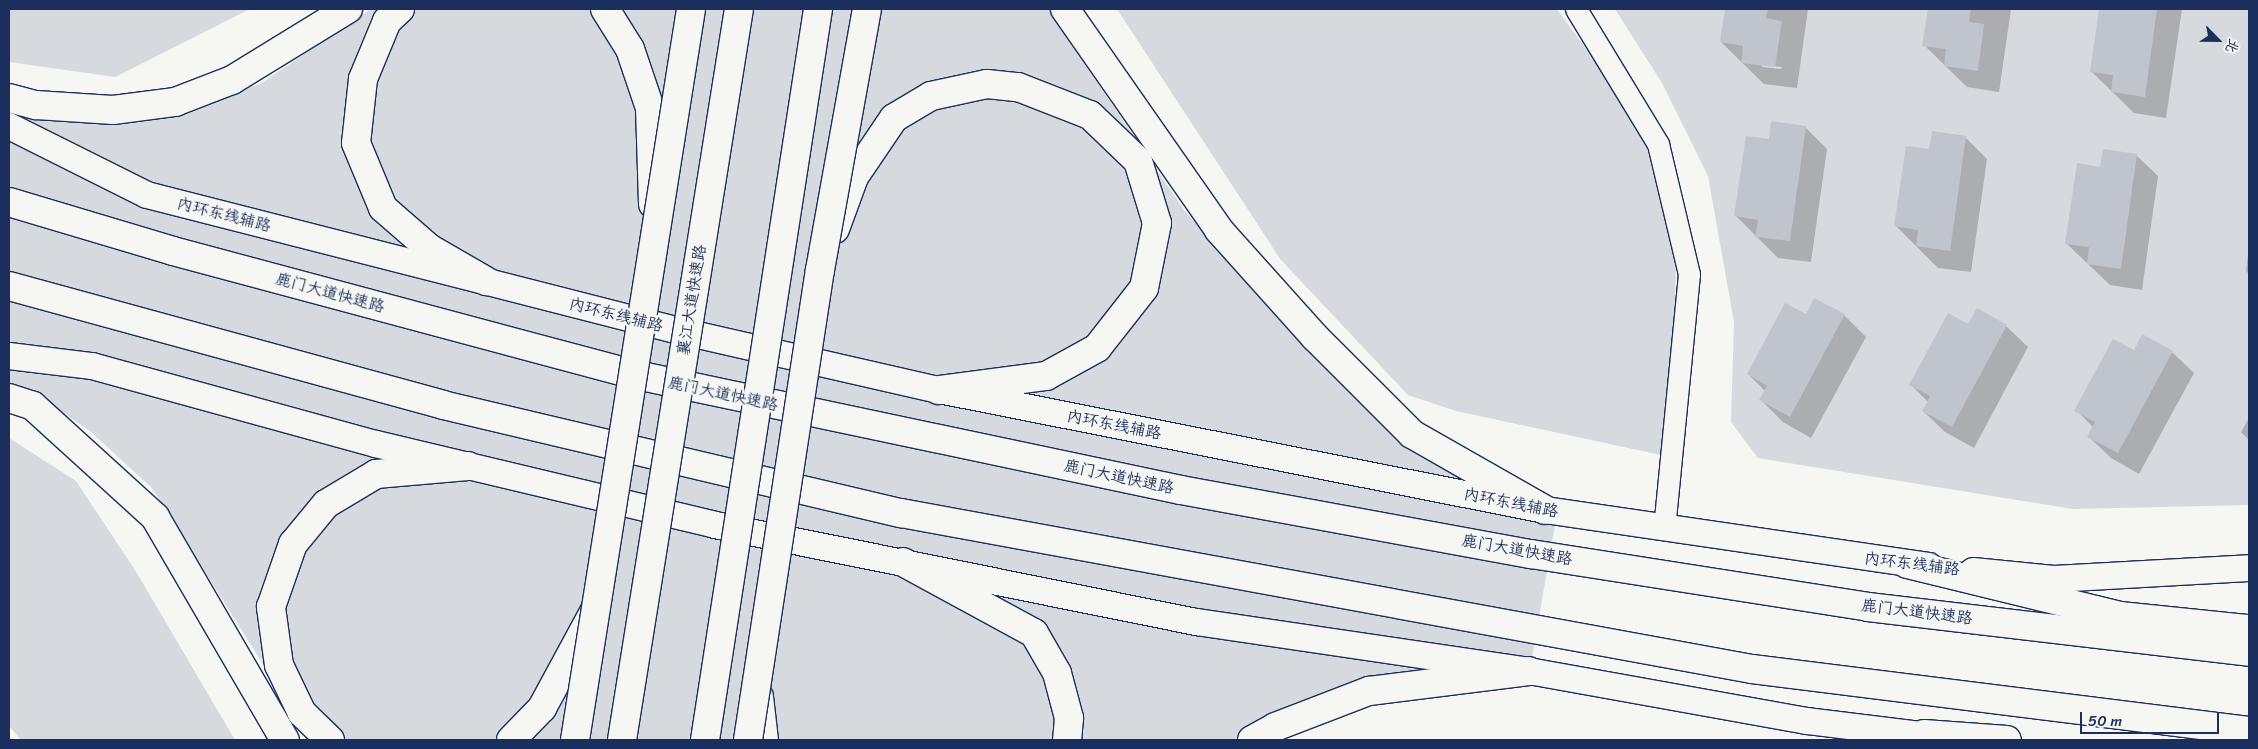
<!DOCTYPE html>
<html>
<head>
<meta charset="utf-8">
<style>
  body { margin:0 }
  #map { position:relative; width:2258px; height:749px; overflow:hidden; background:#f6f6f2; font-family:Sriracha,"LXGW WenKai TC",sans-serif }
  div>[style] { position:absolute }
  .green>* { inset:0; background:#d6d9dd }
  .shadow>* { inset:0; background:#0003 }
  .building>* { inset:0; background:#c0c4cd }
  .roads { filter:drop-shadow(1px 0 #1b2f5e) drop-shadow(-1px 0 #1b2f5e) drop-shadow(0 1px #1b2f5e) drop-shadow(0 -1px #1b2f5e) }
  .tertiary>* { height:21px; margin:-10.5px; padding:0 10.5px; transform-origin:10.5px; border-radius:10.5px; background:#f6f6f2 }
  .primary>* { height:26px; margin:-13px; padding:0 13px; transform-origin:13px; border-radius:13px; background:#f6f6f2 }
  .trunk>* { height:28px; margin:-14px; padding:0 14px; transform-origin:14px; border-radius:14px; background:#f6f6f2 }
  .bridges { filter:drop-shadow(1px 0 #1b2f5e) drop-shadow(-1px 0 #1b2f5e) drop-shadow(0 1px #1b2f5e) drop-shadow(0 -1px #1b2f5e) }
  .trunk-bridge>* { height:28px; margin:-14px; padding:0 14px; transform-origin:14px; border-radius:14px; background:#f6f6f2 }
  span { translate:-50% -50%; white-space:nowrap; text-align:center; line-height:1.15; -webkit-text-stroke:5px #f6f6f2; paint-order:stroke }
  .street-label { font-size:16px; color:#1b2f5e }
  .frame { position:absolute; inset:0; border:10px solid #1b2f5e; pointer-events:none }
  .north { position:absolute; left:2193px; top:15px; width:50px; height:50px; -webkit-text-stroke:4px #f6f6f2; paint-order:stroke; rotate:113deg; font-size:14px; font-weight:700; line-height:20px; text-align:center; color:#1b2f5e }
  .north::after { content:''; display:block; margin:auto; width:18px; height:22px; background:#1b2f5e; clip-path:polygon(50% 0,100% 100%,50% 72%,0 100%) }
  .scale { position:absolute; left:2080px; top:712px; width:139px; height:22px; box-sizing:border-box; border:2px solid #1b2f5e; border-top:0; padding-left:6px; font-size:15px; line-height:18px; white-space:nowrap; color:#1b2f5e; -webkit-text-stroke:4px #f6f6f2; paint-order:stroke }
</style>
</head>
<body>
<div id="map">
  <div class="green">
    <div style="clip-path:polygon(9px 9px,250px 9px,115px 77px,9px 62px)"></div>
    <div style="clip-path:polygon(371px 9px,1047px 9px,1184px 210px,1280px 319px,1418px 455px,1555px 525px,1531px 663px,1294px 706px,1234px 740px,311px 740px,152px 488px,90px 431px,35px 394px,9px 384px,9px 111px,163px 114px,260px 84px)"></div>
    <div style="clip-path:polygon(1117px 9px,1557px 9px,1611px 83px,1647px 148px,1676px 267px,1670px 457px,1456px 411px,1408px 395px,1281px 260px)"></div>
    <div style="clip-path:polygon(1615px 9px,2249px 9px,2249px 505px,2073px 509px,1758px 458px,1731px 422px,1734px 322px,1708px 176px,1662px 83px)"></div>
    <div style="clip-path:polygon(9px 438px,76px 481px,135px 570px,235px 740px,21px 740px,9px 726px)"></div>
  </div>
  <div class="shadow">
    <div style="clip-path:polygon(evenodd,1726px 9px,1808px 9px,1797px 88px,1764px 84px,1721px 42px,1726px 9px,1760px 64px,1782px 67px,1781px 69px,1763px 67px,1760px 64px)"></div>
    <div style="clip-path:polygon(1929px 9px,2011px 9px,1999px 92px,1967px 87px,1924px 45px)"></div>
    <div style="clip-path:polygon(2100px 9px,2182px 9px,2166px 118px,2134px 113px,2091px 71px)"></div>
    <div style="clip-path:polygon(1805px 127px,1827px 149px,1811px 262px,1778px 258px,1736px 216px)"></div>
    <div style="clip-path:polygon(1965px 137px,1987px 159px,1971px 272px,1938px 268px,1896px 226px,1930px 150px)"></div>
    <div style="clip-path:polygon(2136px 155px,2158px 176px,2142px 290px,2110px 285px,2067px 244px,2101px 168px)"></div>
    <div style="clip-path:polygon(2249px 246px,2249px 274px,2246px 271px)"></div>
    <div style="clip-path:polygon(1815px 300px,1844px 315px,1866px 337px,1811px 438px,1783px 422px,1761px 400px,1766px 392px,1748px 374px,1807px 315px)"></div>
    <div style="clip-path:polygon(1969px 326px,2006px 326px,2028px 347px,1974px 448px,1945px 432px,1923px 411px,1928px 402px,1910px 384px)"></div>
    <div style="clip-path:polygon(2134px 352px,2172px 352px,2194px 373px,2139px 474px,2111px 458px,2089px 437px,2094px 428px,2076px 410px)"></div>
    <div style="clip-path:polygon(2249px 418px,2249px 440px,2241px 432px)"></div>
  </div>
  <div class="building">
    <div style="clip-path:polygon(1725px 9px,1768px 9px,1766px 18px,1782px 21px,1775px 67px,1741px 63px,1743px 46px,1720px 42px)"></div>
    <div style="clip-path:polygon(1928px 9px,1971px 9px,1969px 22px,1984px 24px,1978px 71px,1944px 66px,1946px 49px,1922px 46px)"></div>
    <div style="clip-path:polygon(2099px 9px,2157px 9px,2145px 97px,2111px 92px,2113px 75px,2090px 72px)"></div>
    <div style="clip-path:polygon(1771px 121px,1806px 126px,1790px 241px,1755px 237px,1758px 220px,1734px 216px,1746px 136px,1769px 139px)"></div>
    <div style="clip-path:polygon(1932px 131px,1966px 136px,1950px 251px,1916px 246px,1918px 230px,1894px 226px,1906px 146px,1929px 149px)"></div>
    <div style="clip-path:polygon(2103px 149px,2137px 154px,2121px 269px,2087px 264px,2089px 247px,2065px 244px,2077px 163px,2100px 167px)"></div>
    <div style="clip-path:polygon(1814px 298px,1845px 314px,1790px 417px,1759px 400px,1767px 386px,1747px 374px,1785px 303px,1806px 314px)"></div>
    <div style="clip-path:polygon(1977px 308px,2007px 325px,1952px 427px,1922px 411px,1930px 396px,1909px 385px,1948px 313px,1968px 324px)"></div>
    <div style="clip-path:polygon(2142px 334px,2173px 351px,2118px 453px,2087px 437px,2095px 422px,2074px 411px,2113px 339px,2134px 350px)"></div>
  </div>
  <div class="roads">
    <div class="tertiary">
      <div style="left:1576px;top:9px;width:158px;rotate:58.7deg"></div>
      <div style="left:1658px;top:144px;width:134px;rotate:76.6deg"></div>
      <div style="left:1689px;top:274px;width:255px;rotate:95.6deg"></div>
    </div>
    <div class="primary">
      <div style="left:9px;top:126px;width:154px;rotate:26.6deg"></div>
      <div style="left:147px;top:195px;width:546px;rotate:14.32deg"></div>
      <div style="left:676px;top:330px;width:270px;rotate:12.9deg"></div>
      <div style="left:939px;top:390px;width:618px;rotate:11.2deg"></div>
      <div style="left:1545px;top:510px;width:388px;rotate:8.3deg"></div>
      <div style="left:9px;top:356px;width:84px;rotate:6.9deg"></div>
      <div style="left:92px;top:366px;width:295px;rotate:15.4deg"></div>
      <div style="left:376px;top:444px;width:349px;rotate:13.4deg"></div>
      <div style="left:715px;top:525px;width:492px;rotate:11.4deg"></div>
      <div style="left:1197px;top:622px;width:336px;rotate:8.4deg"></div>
      <div style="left:1529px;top:671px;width:282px;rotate:10.2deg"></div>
      <div style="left:1807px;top:721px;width:140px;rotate:7deg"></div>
      <div style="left:1973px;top:571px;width:81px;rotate:5.6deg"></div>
      <div style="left:2054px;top:579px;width:195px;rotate:-3.2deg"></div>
    </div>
    <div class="trunk">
      <div style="left:400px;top:9px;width:18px;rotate:137deg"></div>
      <div style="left:387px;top:21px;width:63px;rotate:112.5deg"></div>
      <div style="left:363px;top:79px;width:64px;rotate:96.2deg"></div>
      <div style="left:356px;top:143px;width:70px;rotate:67.4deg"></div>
      <div style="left:383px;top:208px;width:61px;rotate:41deg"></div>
      <div style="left:429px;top:248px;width:66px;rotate:30.1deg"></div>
      <div style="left:605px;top:9px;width:47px;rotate:58deg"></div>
      <div style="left:630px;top:49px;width:62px;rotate:71.3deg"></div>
      <div style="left:650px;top:108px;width:96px;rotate:88.2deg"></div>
      <div style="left:1065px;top:9px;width:269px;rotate:55.1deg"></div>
      <div style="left:1219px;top:230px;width:144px;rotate:48.1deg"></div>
      <div style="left:1315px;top:337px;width:137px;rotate:45deg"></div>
      <div style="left:1412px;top:434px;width:153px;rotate:29.7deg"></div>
      <div style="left:9px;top:98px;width:28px;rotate:15deg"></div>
      <div style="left:36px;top:105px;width:77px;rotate:3.7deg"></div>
      <div style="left:113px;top:110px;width:63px;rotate:-7.4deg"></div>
      <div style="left:175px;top:102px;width:61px;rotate:-21.1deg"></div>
      <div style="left:232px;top:80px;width:136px;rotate:-31.5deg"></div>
      <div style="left:9px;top:202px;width:171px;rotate:16.6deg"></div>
      <div style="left:173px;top:251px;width:470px;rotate:15deg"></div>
      <div style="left:627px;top:373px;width:566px;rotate:11.93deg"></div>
      <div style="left:1181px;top:490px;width:356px;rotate:10.4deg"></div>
      <div style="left:1531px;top:554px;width:341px;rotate:8.9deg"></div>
      <div style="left:1868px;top:607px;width:384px;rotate:6.7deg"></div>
      <div style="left:835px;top:229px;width:55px;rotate:-69.9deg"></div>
      <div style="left:854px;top:177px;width:71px;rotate:-55.9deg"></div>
      <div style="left:894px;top:118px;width:43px;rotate:-30.7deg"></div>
      <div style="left:931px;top:96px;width:57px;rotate:-12.1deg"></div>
      <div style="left:987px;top:84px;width:31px;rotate:6deg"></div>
      <div style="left:1018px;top:87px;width:77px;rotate:21.3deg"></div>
      <div style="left:1090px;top:115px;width:66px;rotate:43.8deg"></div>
      <div style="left:1138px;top:161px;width:65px;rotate:73deg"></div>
      <div style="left:1157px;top:223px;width:66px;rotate:101.3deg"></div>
      <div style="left:1144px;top:288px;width:76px;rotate:128.1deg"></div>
      <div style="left:1097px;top:348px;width:58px;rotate:151.2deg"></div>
      <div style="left:1046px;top:376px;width:108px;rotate:172.5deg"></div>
      <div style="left:9px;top:286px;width:450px;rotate:15.3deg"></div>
      <div style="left:443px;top:405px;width:471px;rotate:13.3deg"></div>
      <div style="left:901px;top:513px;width:865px;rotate:10.39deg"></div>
      <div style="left:1752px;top:669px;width:501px;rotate:7.11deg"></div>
      <div style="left:9px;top:398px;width:25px;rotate:18deg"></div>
      <div style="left:33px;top:406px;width:165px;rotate:42.3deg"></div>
      <div style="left:155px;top:517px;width:258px;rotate:59.8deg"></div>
      <div style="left:903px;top:562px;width:149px;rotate:28.5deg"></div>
      <div style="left:1034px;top:633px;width:46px;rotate:60.1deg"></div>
      <div style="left:1057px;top:673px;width:47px;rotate:75.1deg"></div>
      <div style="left:1069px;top:718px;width:22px;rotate:95deg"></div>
      <div style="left:1907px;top:564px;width:219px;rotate:13.7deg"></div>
      <div style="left:2120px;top:616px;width:130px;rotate:5.8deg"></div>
      <div style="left:759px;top:697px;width:43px;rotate:83.4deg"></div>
      <div style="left:1924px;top:734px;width:83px;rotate:4.1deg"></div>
      <div style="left:330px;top:740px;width:39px;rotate:-136deg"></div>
      <div style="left:302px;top:713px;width:53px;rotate:-115.6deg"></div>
      <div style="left:279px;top:665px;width:59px;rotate:-97.9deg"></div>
      <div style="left:271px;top:607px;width:67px;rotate:-70.8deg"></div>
      <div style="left:293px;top:544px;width:52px;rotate:-50.5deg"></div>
      <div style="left:326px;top:504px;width:58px;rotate:-31deg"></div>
      <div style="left:376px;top:474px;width:92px;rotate:-5deg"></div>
      <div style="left:511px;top:740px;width:45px;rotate:-45.9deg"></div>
      <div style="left:542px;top:708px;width:109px;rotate:-61.6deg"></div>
      <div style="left:1252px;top:740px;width:26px;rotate:-29deg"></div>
      <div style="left:1275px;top:727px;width:101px;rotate:-21deg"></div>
      <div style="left:1369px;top:691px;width:161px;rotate:-7.1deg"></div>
    </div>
  </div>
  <div class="bridges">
    <div class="trunk-bridge">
      <div style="left:575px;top:740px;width:740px;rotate:-80.98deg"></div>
      <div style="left:622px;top:740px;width:740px;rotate:-80.91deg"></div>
      <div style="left:705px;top:740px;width:740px;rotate:-81.21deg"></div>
      <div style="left:748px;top:740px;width:475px;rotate:-81.3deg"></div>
      <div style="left:820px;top:270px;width:265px;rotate:-79.8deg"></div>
    </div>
  </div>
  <div class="street-label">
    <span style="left:224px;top:215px;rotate:14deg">内环东线辅路</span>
    <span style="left:330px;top:293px;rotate:15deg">鹿门大道快速路</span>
    <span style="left:692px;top:300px;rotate:-81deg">襄江大道快速路</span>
    <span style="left:616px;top:315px;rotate:14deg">内环东线辅路</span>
    <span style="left:723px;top:394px;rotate:12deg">鹿门大道快速路</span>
    <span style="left:1114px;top:425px;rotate:11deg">内环东线辅路</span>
    <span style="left:1119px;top:477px;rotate:12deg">鹿门大道快速路</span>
    <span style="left:1511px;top:503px;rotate:11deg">内环东线辅路</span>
    <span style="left:1517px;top:550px;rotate:10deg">鹿门大道快速路</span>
    <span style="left:1912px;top:564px;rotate:7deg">内环东线辅路</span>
    <span style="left:1917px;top:612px;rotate:7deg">鹿门大道快速路</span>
  </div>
  <div class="frame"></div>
  <div class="north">北</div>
  <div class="scale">50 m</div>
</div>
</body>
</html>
